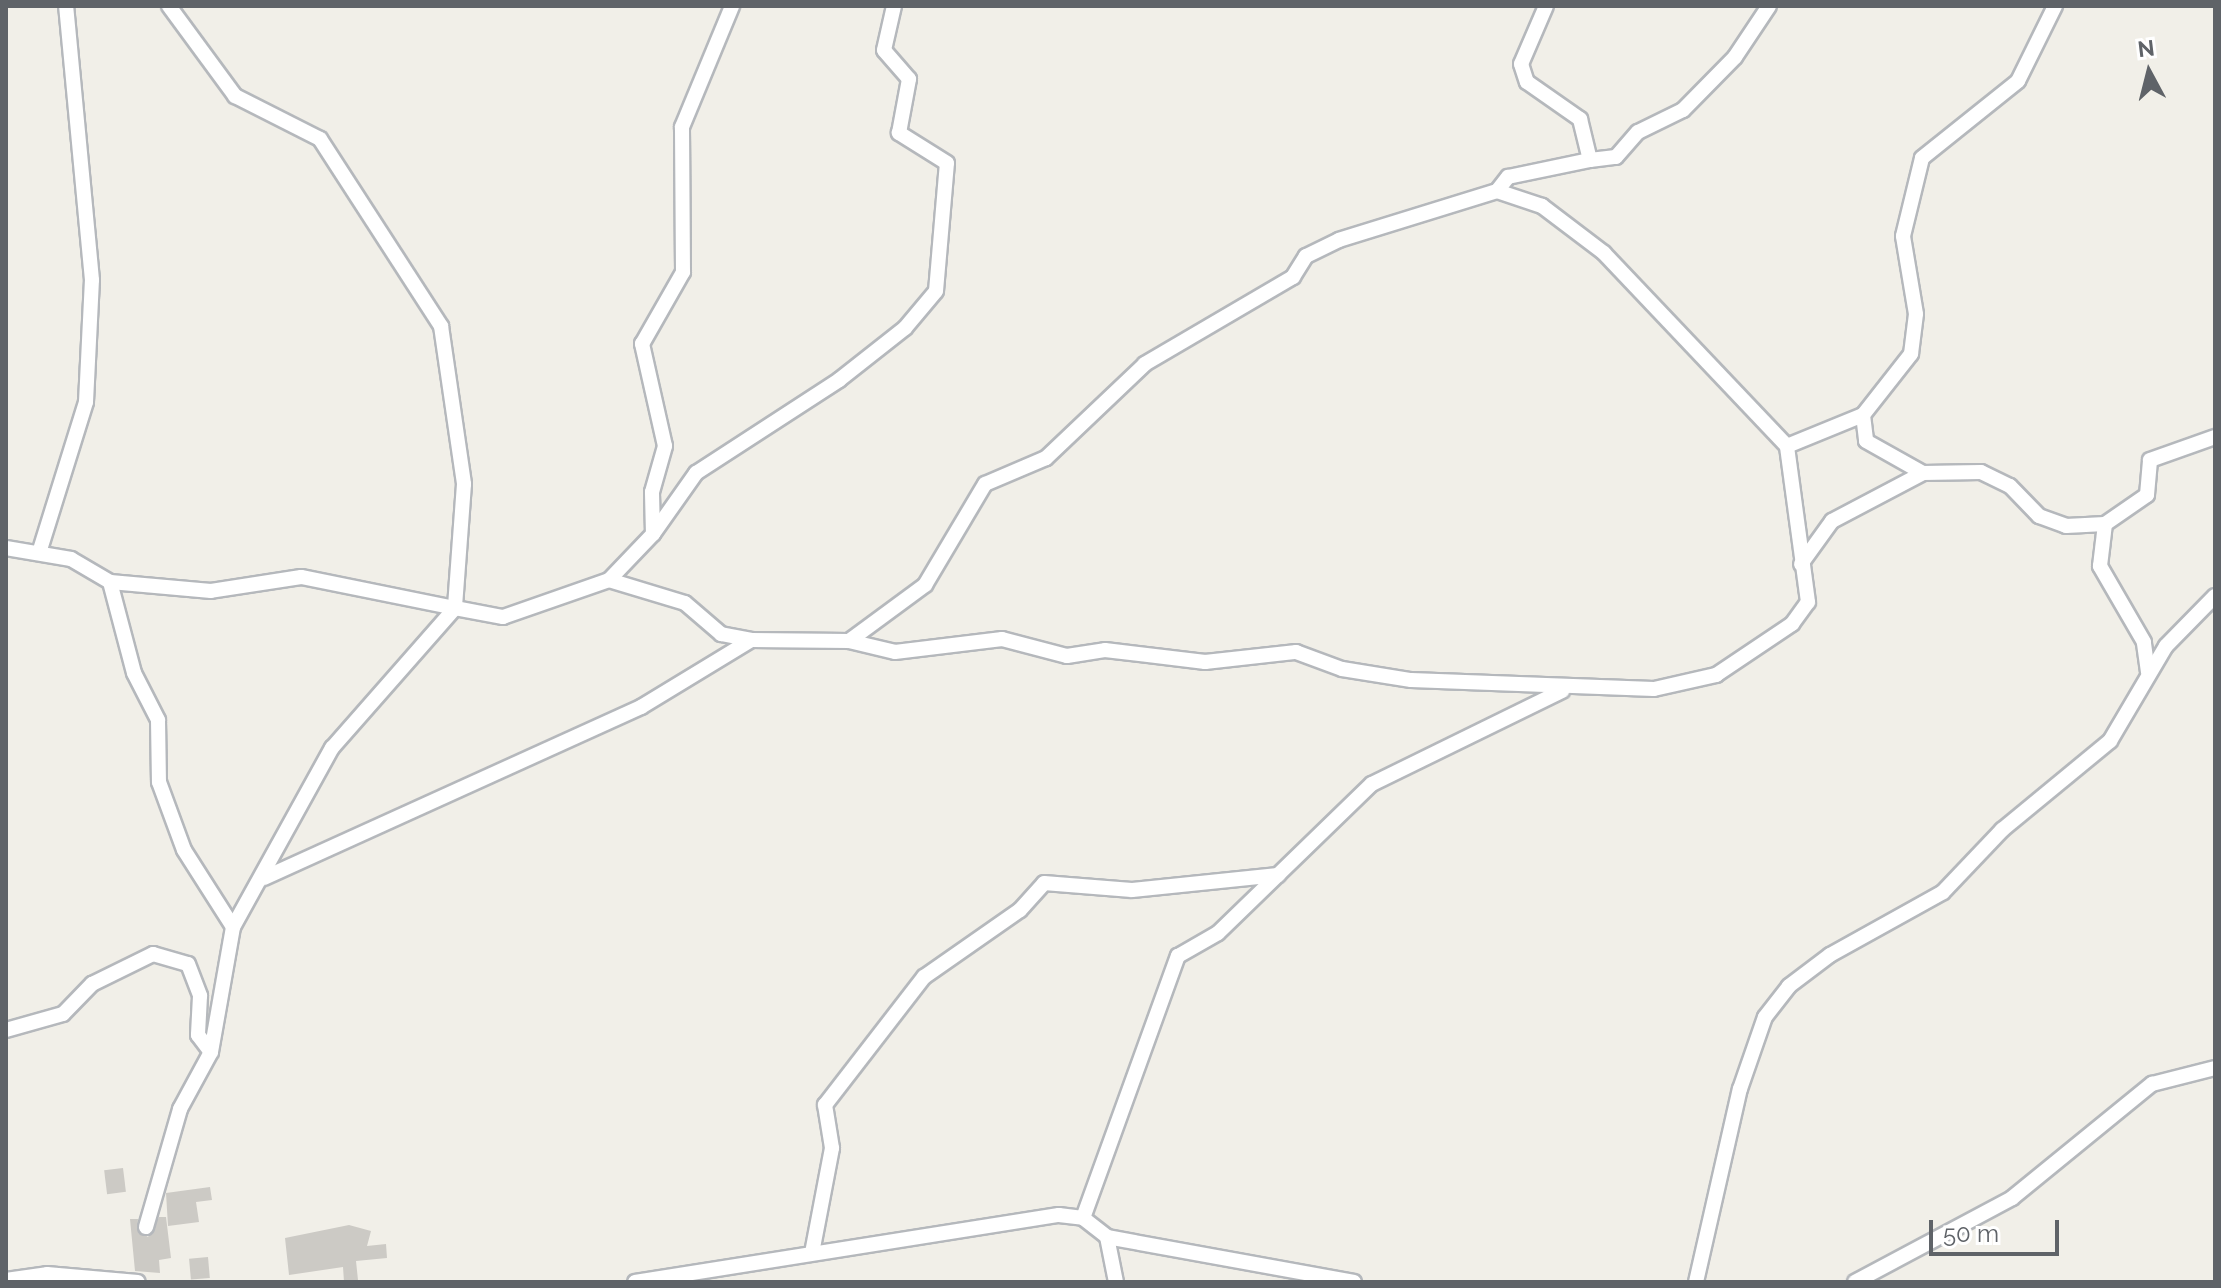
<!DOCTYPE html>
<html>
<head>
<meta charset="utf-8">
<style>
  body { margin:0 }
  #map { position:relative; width:2221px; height:1288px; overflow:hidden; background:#f1efe8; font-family:Raleway,sans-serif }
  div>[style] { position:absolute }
  .building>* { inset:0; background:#cccac5; transform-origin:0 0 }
  .roads { filter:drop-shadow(2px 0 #b5b8bc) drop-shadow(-2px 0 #b5b8bc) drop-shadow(0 2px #b5b8bc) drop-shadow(0 -2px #b5b8bc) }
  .street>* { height:14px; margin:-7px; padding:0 7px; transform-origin:7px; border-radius:7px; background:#fff }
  span { translate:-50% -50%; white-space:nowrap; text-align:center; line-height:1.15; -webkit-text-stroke:6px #fff; paint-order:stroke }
  .frame { position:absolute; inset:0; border:8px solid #5f6368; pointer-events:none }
  .north { position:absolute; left:2109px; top:32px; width:80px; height:80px; -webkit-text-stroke:6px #fff; paint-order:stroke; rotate:353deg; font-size:22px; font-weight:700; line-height:32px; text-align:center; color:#5f6368 }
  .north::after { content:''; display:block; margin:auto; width:28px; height:36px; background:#5f6368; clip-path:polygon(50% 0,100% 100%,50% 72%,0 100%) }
  .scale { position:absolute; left:1929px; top:1220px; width:130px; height:36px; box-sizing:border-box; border:4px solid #5f6368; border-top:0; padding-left:10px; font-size:24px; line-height:28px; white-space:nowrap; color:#5f6368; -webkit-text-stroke:6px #fff; paint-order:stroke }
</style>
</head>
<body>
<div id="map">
  <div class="building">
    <div style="left:123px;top:1168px;width:24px;height:19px;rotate:83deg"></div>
    <div style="clip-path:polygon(210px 1187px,212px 1200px,196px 1202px,199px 1222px,168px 1226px,166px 1193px)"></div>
    <div style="clip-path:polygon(159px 1217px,166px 1217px,171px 1258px,159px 1260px,160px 1273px,135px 1271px,130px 1219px,138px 1219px,137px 1230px,148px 1237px)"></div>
    <div style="clip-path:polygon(349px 1225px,371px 1231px,367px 1246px,386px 1244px,387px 1258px,356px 1261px,358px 1280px,344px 1282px,343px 1267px,289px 1275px,285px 1238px)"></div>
    <div style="left:208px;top:1257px;width:21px;height:19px;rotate:85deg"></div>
  </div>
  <div class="roads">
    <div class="street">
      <div style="left:169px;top:6px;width:112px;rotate:53.7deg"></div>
      <div style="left:235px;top:96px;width:95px;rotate:26.8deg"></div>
      <div style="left:320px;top:139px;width:223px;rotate:57.1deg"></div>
      <div style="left:441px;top:326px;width:160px;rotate:81.7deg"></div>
      <div style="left:464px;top:484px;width:124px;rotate:94.2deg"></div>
      <div style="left:455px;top:608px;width:49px;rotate:10.6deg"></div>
      <div style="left:503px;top:617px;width:112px;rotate:-19.2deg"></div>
      <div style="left:609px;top:580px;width:79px;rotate:16.8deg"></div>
      <div style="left:685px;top:603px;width:48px;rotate:40.7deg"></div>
      <div style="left:721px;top:634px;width:31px;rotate:11deg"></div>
      <div style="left:1546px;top:6px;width:63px;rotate:113.3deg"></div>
      <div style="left:1521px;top:64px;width:19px;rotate:72deg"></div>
      <div style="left:1527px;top:82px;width:65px;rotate:34.9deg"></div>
      <div style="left:1580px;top:119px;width:42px;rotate:76.3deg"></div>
      <div style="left:1590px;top:160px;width:26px;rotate:-7deg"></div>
      <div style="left:1616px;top:157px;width:33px;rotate:-49deg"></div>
      <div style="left:1638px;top:132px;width:50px;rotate:-26.1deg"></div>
      <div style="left:1683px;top:110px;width:74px;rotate:-45.5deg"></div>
      <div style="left:1735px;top:57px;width:61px;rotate:-56.3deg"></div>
      <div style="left:1497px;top:191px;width:18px;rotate:-52deg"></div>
      <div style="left:1508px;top:177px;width:84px;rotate:-11.7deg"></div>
      <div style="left:1863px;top:415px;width:26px;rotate:83deg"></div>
      <div style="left:1866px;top:441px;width:65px;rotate:29.3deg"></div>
      <div style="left:1787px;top:446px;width:82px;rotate:-22.2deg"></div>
      <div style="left:1863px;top:415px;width:78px;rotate:-51.8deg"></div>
      <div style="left:1911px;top:354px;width:40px;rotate:-82.9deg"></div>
      <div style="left:1916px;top:314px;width:79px;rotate:-99.5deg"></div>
      <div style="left:1903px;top:236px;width:80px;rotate:-76.3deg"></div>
      <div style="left:1922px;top:158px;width:123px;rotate:-38.7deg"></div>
      <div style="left:2018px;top:81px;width:84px;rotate:-63.7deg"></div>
      <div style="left:653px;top:534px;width:75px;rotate:-54.8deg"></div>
      <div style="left:696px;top:473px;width:171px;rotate:-33deg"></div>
      <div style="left:839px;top:380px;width:84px;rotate:-38.2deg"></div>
      <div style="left:905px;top:328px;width:48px;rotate:-50deg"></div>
      <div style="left:936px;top:291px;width:128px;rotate:-85.1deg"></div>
      <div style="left:947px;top:163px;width:57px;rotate:-148deg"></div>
      <div style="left:899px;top:133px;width:55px;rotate:-79.5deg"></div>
      <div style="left:909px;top:79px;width:38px;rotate:-131deg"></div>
      <div style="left:884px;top:50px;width:45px;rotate:-77.2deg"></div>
      <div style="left:6px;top:548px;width:66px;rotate:9.6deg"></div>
      <div style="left:71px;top:559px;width:45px;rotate:30.5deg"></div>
      <div style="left:110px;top:582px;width:94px;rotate:75.2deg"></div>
      <div style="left:134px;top:673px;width:53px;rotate:62.9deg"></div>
      <div style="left:158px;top:720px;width:62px;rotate:89.1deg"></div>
      <div style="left:159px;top:782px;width:72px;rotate:69.8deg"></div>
      <div style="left:184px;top:850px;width:91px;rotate:57.5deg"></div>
      <div style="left:233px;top:927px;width:205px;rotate:-61.1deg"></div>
      <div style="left:332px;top:748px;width:186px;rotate:-48.7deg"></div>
      <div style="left:455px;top:608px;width:157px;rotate:-168.6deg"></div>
      <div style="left:301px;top:577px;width:91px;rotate:171.2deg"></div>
      <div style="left:211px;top:591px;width:101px;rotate:-174.9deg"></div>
      <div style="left:39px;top:553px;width:158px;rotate:-72.7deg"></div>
      <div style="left:86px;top:402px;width:122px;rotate:-87.2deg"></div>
      <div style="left:92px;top:280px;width:275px;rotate:-95.4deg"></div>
      <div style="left:1801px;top:564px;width:53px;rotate:-54.2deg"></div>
      <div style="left:1832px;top:521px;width:103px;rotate:-27.8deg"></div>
      <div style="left:1923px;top:473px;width:58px;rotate:-1deg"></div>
      <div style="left:1981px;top:472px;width:32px;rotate:26deg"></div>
      <div style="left:2010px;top:486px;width:42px;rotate:46deg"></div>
      <div style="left:2039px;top:516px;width:29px;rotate:20deg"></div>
      <div style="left:2066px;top:526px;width:39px;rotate:-3deg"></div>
      <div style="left:609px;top:580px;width:64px;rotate:-46.3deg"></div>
      <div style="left:653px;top:534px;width:42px;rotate:-91.4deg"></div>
      <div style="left:652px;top:492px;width:48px;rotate:-74.2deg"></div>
      <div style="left:665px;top:446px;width:105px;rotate:-102.7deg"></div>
      <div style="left:642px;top:344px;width:83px;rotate:-60.3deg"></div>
      <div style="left:683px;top:272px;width:145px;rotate:-90.4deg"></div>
      <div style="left:682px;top:127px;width:131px;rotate:-67.5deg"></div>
      <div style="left:2148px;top:672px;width:30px;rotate:-98deg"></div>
      <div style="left:2144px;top:642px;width:88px;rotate:-120.1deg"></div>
      <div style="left:2100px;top:566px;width:42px;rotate:-83.2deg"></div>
      <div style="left:2105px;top:524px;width:51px;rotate:-34.6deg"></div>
      <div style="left:2147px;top:495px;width:35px;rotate:-85deg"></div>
      <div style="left:2150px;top:460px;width:69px;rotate:-19.5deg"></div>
      <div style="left:264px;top:878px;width:414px;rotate:-24.4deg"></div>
      <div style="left:641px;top:707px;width:129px;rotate:-31.3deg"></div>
      <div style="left:751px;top:640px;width:98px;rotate:0.6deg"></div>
      <div style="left:849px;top:641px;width:47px;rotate:13.4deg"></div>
      <div style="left:895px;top:652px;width:108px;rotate:-6.9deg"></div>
      <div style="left:1002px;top:639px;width:67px;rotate:14.7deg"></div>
      <div style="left:1067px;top:656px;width:38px;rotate:-9deg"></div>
      <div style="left:1105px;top:650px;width:101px;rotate:6.8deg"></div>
      <div style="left:1205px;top:662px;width:92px;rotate:-6.3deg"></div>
      <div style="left:1296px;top:652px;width:49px;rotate:20.3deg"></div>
      <div style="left:1342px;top:669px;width:70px;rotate:9.1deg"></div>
      <div style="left:1411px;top:680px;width:243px;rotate:2.1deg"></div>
      <div style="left:1654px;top:689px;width:64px;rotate:-12.7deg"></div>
      <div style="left:1716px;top:675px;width:92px;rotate:-33.9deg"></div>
      <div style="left:1792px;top:624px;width:27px;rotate:-54deg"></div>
      <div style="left:1808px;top:602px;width:157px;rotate:-97.7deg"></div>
      <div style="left:1787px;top:446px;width:266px;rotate:-133.5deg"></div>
      <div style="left:1604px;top:253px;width:78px;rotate:-142.8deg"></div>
      <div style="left:1542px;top:206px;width:47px;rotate:-161.6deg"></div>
      <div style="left:1497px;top:191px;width:165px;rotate:162.8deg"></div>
      <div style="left:1339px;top:240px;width:37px;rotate:154deg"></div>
      <div style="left:1306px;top:256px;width:25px;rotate:122deg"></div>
      <div style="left:1293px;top:277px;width:172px;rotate:149.6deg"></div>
      <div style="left:1145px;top:364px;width:137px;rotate:136.5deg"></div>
      <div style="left:1046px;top:458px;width:66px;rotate:156.9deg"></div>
      <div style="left:985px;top:484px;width:117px;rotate:120.7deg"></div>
      <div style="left:925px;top:585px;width:94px;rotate:143.6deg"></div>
      <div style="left:6px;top:1030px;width:59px;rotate:-15.7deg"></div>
      <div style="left:63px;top:1014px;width:42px;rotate:-46deg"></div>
      <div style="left:92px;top:984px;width:68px;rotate:-26.2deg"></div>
      <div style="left:153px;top:954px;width:36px;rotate:16deg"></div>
      <div style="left:188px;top:964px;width:34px;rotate:69deg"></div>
      <div style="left:200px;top:996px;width:39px;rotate:93deg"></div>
      <div style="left:198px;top:1035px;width:21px;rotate:53deg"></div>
      <div style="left:1083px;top:1218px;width:279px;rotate:-70.1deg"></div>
      <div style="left:1178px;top:956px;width:46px;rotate:-29.9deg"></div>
      <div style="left:1218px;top:933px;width:214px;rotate:-44.1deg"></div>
      <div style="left:1372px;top:784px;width:212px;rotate:-26.1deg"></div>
      <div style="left:146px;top:1227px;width:123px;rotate:-73.9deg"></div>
      <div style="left:180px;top:1109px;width:65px;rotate:-61.5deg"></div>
      <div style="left:211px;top:1052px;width:127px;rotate:-80deg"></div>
      <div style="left:1107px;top:1237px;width:46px;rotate:78.7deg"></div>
      <div style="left:812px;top:1253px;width:107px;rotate:-79.2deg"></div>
      <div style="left:832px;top:1148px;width:44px;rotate:-99.2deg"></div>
      <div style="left:825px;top:1105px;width:162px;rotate:-52.3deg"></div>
      <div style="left:924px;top:977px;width:117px;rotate:-34.9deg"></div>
      <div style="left:1020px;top:910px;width:36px;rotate:-48deg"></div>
      <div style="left:1044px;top:883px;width:88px;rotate:4.5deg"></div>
      <div style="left:1132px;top:890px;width:147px;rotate:-5.9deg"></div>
      <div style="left:6px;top:1280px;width:41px;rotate:-8.3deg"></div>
      <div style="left:47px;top:1274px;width:91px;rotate:5deg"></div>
      <div style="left:635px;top:1282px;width:429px;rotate:-9deg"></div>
      <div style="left:1059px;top:1215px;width:24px;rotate:7deg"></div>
      <div style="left:1083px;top:1218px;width:31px;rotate:38deg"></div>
      <div style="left:1107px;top:1237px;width:251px;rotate:10.3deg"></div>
      <div style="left:1696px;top:1282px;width:198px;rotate:-77.2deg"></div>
      <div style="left:1740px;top:1089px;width:76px;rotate:-70.9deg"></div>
      <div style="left:1765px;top:1017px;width:39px;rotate:-52deg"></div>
      <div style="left:1789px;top:986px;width:51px;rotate:-37.1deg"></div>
      <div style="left:1830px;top:955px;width:129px;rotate:-29.1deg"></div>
      <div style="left:1943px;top:892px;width:86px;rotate:-46.4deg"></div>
      <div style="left:2002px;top:830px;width:140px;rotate:-39.5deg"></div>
      <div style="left:2110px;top:741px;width:110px;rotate:-59.5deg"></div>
      <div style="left:2166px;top:646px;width:70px;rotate:-45.6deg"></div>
      <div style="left:1855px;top:1282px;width:178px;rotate:-28.1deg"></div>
      <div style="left:2012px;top:1198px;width:181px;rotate:-39.2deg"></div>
      <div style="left:2152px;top:1084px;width:65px;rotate:-14.3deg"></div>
    </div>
  </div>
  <div class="frame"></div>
  <div class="north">N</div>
  <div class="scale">50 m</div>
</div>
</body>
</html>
